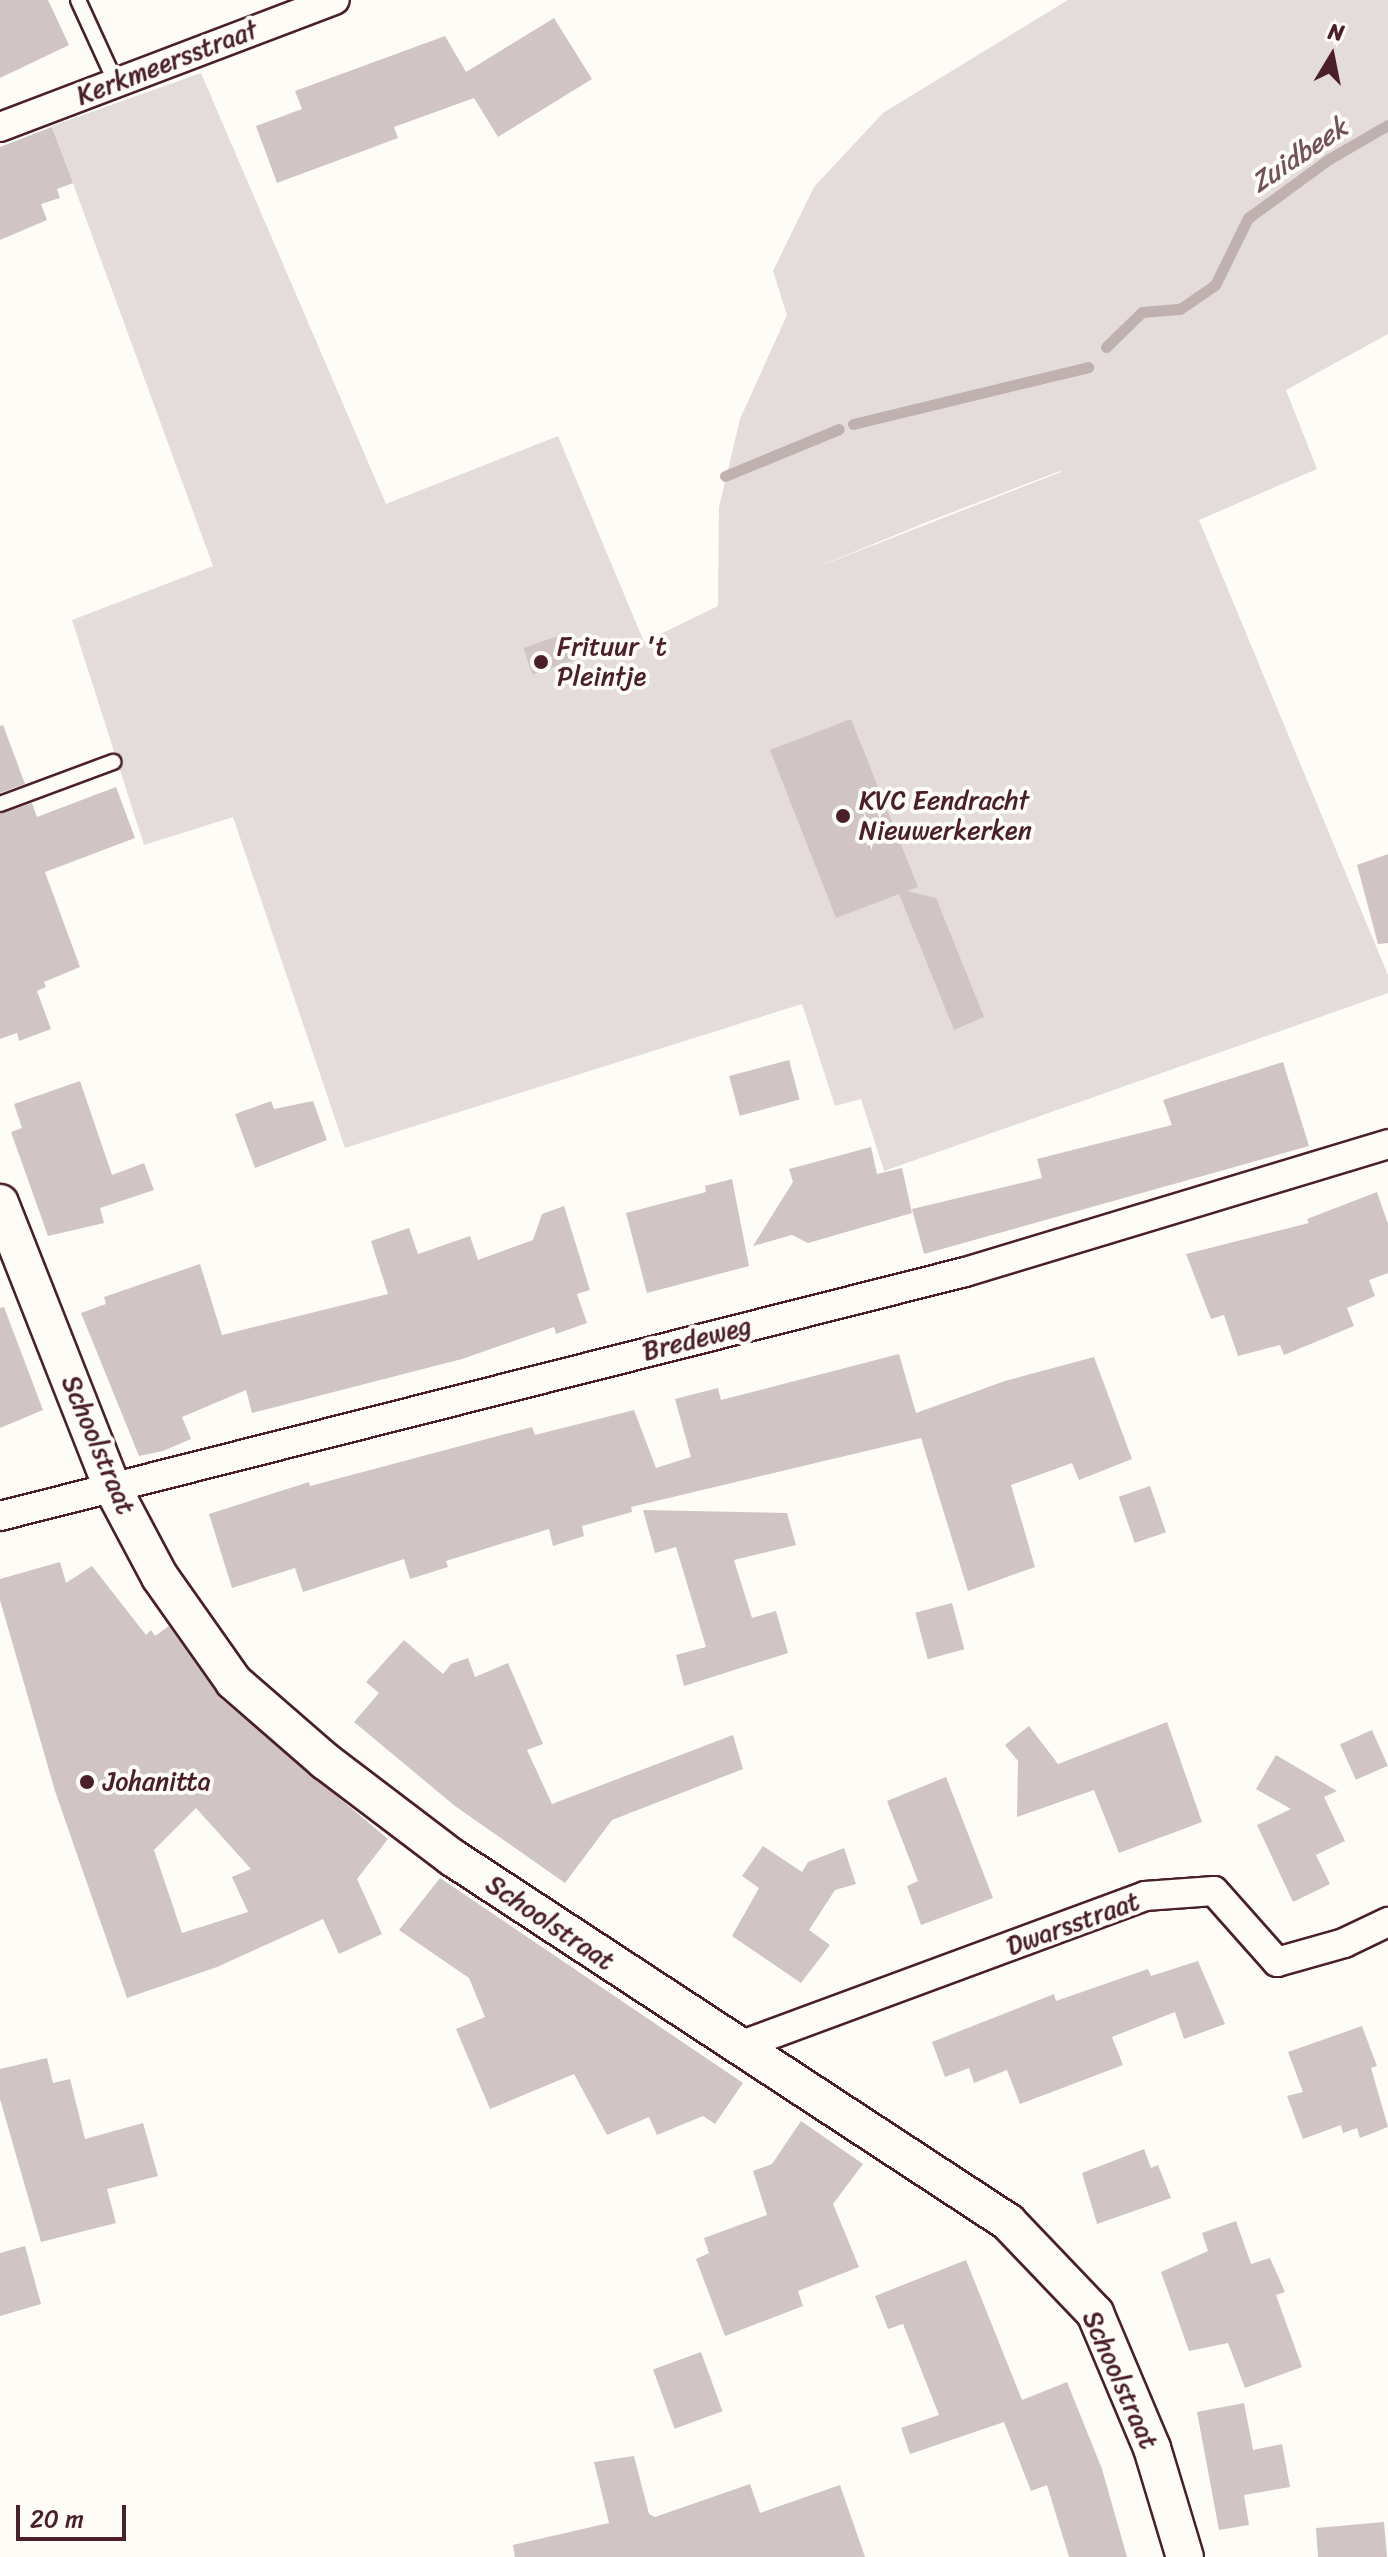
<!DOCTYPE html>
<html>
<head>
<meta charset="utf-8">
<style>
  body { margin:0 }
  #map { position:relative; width:1388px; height:2557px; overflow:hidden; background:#fdfcf7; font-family:Sriracha,sans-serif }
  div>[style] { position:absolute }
  .green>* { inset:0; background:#e3dcda }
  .stream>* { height:11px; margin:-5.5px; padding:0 5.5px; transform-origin:5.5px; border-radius:5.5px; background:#c0b1b1 }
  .building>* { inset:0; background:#d0c5c4; transform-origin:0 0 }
  .roads { filter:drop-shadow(2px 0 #4a1f2b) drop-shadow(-2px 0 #4a1f2b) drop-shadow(0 2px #4a1f2b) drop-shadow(0 -2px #4a1f2b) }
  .service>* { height:14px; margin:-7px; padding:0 7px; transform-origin:7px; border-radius:7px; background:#fdfcf7 }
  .minor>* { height:28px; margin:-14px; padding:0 14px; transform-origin:14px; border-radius:14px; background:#fdfcf7 }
  .tertiary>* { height:36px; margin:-18px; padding:0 18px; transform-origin:18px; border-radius:18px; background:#fdfcf7 }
  .dots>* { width:22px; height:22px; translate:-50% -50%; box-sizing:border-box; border:4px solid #fdfcf7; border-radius:50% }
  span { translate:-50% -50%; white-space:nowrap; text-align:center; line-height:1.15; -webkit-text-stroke:8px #fdfcf7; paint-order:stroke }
  .street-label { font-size:26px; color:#4a1f2b }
  .poi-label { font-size:26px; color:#4a1f2b }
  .left { translate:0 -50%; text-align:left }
  .water-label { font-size:28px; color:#73525a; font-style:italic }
  .north { position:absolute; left:1292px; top:16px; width:80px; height:80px; -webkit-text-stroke:6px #fdfcf7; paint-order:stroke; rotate:10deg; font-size:22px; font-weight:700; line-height:32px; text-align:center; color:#4a1f2b }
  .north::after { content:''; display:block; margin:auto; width:28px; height:36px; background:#4a1f2b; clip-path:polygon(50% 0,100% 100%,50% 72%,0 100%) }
  .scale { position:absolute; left:16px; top:2505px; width:110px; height:36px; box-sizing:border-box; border:4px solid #4a1f2b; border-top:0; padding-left:10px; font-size:24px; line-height:28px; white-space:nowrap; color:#4a1f2b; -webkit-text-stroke:6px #fdfcf7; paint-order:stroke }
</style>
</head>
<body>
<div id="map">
  <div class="green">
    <div style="clip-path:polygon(evenodd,1068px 0,1388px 0,1388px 334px,1286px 390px,1317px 469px,1199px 520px,1388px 975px,1388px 993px,884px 1171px,861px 1099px,835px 1106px,802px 1004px,345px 1148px,233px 817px,144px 845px,72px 620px,213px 566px,52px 126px,201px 73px,386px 504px,558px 436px,644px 642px,718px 606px,719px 507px,740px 419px,787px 315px,773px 271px,814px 187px,883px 113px,1068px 0,1060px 471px,1061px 472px,810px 570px,927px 522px,1060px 471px)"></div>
  </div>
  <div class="stream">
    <div style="left:1106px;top:347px;width:50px;rotate:-44.2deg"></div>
    <div style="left:1142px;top:312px;width:38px;rotate:-5deg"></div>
    <div style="left:1180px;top:309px;width:42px;rotate:-34.4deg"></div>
    <div style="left:1215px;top:285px;width:75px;rotate:-63.8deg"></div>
    <div style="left:1248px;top:218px;width:100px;rotate:-36.1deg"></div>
    <div style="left:1329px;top:159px;width:68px;rotate:-30deg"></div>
    <div style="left:853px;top:424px;width:242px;rotate:-13.6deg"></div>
    <div style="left:725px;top:476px;width:123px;rotate:-22.4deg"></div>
  </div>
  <div class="building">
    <div style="clip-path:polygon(0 0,48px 0,69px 45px,0 78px)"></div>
    <div style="clip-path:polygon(554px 18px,592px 79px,498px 137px,474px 98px,394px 127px,398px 138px,277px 183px,256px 126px,302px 109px,295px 91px,445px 36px,466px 72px)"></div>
    <div style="clip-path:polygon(52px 127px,73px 183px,57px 189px,60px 198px,41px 204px,47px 220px,0 240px,0 147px)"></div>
    <div style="left:564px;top:634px;width:28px;height:43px;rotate:71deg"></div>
    <div style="clip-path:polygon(851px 719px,918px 887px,907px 891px,936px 898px,984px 1017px,954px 1030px,899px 894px,836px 918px,770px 750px)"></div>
    <div style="clip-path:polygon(3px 725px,25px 784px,0 793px,0 726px)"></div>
    <div style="clip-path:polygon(116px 787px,135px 838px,45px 872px,80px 967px,44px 982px,46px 987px,37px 991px,51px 1029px,19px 1041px,17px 1033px,0 1039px,0 814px,32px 803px,37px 817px)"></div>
    <div style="clip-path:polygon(1388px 854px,1388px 943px,1378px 944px,1357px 865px)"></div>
    <div style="left:789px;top:1060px;width:41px;height:62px;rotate:75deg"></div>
    <div style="clip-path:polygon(1283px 1062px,1309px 1146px,924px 1254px,912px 1209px,1042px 1178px,1037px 1159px,1172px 1125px,1163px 1100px)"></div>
    <div style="clip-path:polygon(80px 1081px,112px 1175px,144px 1163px,154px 1190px,100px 1208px,104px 1223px,48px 1236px,11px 1132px,22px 1128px,14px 1104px)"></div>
    <div style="clip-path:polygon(271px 1101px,274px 1109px,313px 1101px,327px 1140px,255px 1168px,235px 1114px)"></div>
    <div style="clip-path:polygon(871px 1147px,877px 1174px,902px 1168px,912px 1213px,808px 1243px,792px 1235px,753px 1246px,793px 1182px,789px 1169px)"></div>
    <div style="clip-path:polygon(732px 1179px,749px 1266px,647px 1293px,626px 1213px,706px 1192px,705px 1186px)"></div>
    <div style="clip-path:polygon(1377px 1192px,1388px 1224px,1388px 1273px,1369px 1280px,1375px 1296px,1347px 1308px,1354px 1326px,1284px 1355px,1280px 1345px,1238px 1356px,1224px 1315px,1211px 1319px,1186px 1254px,1309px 1223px,1307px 1219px)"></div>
    <div style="clip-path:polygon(564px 1206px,590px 1290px,577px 1294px,587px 1323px,556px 1334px,554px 1327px,462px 1359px,252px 1413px,246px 1390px,182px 1417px,191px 1439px,163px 1451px,139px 1456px,81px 1313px,106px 1304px,104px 1297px,200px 1264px,222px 1335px,388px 1294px,371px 1241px,409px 1228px,418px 1254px,470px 1236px,478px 1260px,533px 1240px,542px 1214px)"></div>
    <div style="clip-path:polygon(4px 1307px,43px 1410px,0 1428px,0 1308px)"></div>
    <div style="clip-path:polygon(899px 1354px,916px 1413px,1005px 1381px,1094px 1357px,1132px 1459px,1079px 1480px,1072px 1463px,1011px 1485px,1035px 1567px,968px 1591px,921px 1438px,631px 1507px,632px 1512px,582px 1526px,584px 1536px,553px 1546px,549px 1529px,446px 1561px,448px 1567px,410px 1579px,404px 1559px,303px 1592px,295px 1568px,232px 1588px,209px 1514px,309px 1482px,310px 1486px,532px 1427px,535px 1435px,634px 1410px,656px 1468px,691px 1457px,675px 1399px,718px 1388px,721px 1400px)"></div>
    <div style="left:1150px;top:1486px;width:49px;height:33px;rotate:71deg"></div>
    <div style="clip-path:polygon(643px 1510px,787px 1513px,796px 1545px,734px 1560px,752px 1618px,776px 1611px,788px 1653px,684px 1686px,676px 1655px,706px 1647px,676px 1547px,655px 1553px)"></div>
    <div style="clip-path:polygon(evenodd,60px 1562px,66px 1583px,92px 1566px,146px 1635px,151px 1630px,155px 1636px,169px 1626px,220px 1698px,388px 1839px,357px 1879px,382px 1934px,339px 1954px,323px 1919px,217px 1967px,127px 1998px,55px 1791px,0 1600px,0 1579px,60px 1562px,196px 1808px,251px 1869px,232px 1877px,248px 1912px,182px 1933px,154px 1850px,196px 1808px)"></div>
    <div style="left:952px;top:1603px;width:48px;height:38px;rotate:75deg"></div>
    <div style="clip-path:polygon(404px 1640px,443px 1674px,451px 1664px,468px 1658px,475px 1677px,508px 1663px,543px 1744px,527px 1750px,552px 1804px,733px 1735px,743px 1769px,612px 1820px,565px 1883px,455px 1806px,354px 1722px,379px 1693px,366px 1682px)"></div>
    <div style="clip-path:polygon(1167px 1722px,1202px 1822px,1119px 1853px,1094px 1790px,1017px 1817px,1018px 1761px,1005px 1745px,1029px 1726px,1058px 1764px)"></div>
    <div style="left:1372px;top:1730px;width:39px;height:35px;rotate:66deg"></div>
    <div style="clip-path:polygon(1276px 1755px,1337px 1791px,1324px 1797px,1345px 1841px,1316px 1855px,1330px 1884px,1293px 1902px,1257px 1825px,1291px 1809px,1256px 1789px)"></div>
    <div style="clip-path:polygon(946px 1777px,993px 1898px,921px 1925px,907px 1886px,918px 1881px,887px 1801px)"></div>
    <div style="clip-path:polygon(763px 1846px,802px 1872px,808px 1862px,844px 1848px,856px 1884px,835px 1890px,809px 1930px,830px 1945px,801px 1983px,732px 1936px,759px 1888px,742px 1876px)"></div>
    <div style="clip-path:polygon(440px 1878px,743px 2083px,715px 2124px,703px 2116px,657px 2135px,649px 2117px,607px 2135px,574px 2074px,490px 2109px,456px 2029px,485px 2017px,469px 1978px,399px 1930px)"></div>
    <div style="clip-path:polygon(1198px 1961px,1225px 2024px,1184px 2039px,1175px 2012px,1112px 2037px,1123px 2065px,1020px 2104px,1007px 2070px,974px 2083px,969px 2068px,945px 2077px,932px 2042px,1054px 1994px,1056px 2001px,1148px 1969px,1151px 1976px)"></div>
    <div style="clip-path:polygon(1362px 2026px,1377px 2066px,1371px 2068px,1388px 2127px,1360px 2138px,1357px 2128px,1343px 2133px,1341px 2125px,1303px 2139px,1287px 2096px,1303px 2092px,1288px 2052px)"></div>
    <div style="clip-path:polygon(47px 2058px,53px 2083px,70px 2079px,85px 2139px,143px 2123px,158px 2176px,107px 2189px,116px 2223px,41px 2242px,0 2099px,0 2069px)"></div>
    <div style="clip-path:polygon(801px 2121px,863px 2164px,833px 2204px,859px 2267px,798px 2291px,803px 2306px,725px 2336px,696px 2259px,709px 2253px,704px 2238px,767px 2215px,753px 2171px,772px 2164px)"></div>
    <div style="clip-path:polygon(1144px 2149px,1151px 2168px,1158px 2165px,1171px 2198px,1097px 2224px,1082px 2173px)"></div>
    <div style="clip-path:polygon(1236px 2221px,1251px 2264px,1270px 2258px,1285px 2292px,1276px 2295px,1302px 2367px,1245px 2388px,1228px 2343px,1189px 2351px,1161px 2272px,1208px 2251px,1202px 2233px)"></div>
    <div style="clip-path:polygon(25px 2246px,41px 2304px,0 2316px,0 2253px)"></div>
    <div style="clip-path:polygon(966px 2260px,1022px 2400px,1067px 2382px,1102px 2469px,1127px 2557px,1069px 2557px,1047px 2485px,1031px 2491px,1004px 2422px,910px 2454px,901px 2428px,939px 2415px,903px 2324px,888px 2329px,875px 2296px)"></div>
    <div style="left:701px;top:2352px;width:63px;height:51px;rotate:70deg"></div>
    <div style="clip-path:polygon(1244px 2403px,1253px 2450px,1282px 2444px,1290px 2487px,1244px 2495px,1249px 2525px,1219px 2530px,1197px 2412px)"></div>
    <div style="clip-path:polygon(634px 2456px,649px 2514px,655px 2517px,750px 2484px,760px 2513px,840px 2485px,865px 2557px,515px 2557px,513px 2545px,609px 2523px,594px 2462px)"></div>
    <div style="clip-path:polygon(1384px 2522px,1387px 2557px,1318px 2557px,1316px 2528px)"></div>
  </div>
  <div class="roads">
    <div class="service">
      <div style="left:78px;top:0;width:91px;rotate:65.4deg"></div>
      <div style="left:0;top:804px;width:121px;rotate:-20.4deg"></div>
    </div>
    <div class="minor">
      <div style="left:0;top:127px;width:358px;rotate:-20.8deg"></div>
      <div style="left:0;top:1516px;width:995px;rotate:-14.19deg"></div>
      <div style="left:965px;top:1272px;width:442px;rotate:-16.8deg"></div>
      <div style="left:737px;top:2047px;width:435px;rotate:-20.3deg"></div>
      <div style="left:1145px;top:1896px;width:69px;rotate:-4.1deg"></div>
      <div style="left:1214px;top:1891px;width:95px;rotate:48.4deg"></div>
      <div style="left:1277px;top:1962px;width:70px;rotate:-15.8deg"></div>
      <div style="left:1344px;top:1943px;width:49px;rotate:-25.5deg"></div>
    </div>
    <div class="tertiary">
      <div style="left:0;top:1203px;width:303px;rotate:68.5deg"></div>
      <div style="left:111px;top:1485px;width:104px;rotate:62deg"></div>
      <div style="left:160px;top:1577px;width:128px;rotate:54.8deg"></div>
      <div style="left:234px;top:1682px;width:121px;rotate:41deg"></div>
      <div style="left:325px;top:1761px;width:161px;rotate:37.2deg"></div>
      <div style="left:453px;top:1858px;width:664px;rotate:33.26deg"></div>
      <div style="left:1008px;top:2222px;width:126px;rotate:46.3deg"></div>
      <div style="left:1095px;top:2313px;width:147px;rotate:67.1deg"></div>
      <div style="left:1152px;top:2448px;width:114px;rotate:73.2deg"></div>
    </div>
  </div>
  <div class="dots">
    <div style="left:541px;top:662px;background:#4a1f2b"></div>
    <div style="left:843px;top:816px;background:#4a1f2b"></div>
    <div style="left:87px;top:1782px;background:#4a1f2b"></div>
  </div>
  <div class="street-label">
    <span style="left:167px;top:63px;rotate:-21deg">Kerkmeersstraat</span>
    <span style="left:697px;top:1339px;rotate:-14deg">Bredeweg</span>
    <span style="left:98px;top:1445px;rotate:67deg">Schoolstraat</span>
    <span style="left:550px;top:1923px;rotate:34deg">Schoolstraat</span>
    <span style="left:1073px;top:1924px;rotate:-20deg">Dwarsstraat</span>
    <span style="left:1120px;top:2380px;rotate:66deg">Schoolstraat</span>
  </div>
  <div class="poi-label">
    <span class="left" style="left:557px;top:662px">Frituur 't<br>Pleintje</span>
    <span class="left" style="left:859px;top:816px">KVC Eendracht<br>Nieuwerkerken</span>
    <span class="left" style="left:103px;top:1782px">Johanitta</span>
  </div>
  <div class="water-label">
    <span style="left:1299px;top:155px;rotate:-34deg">Zuidbeek</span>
  </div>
  <div class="north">N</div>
  <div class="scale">20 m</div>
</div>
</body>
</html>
